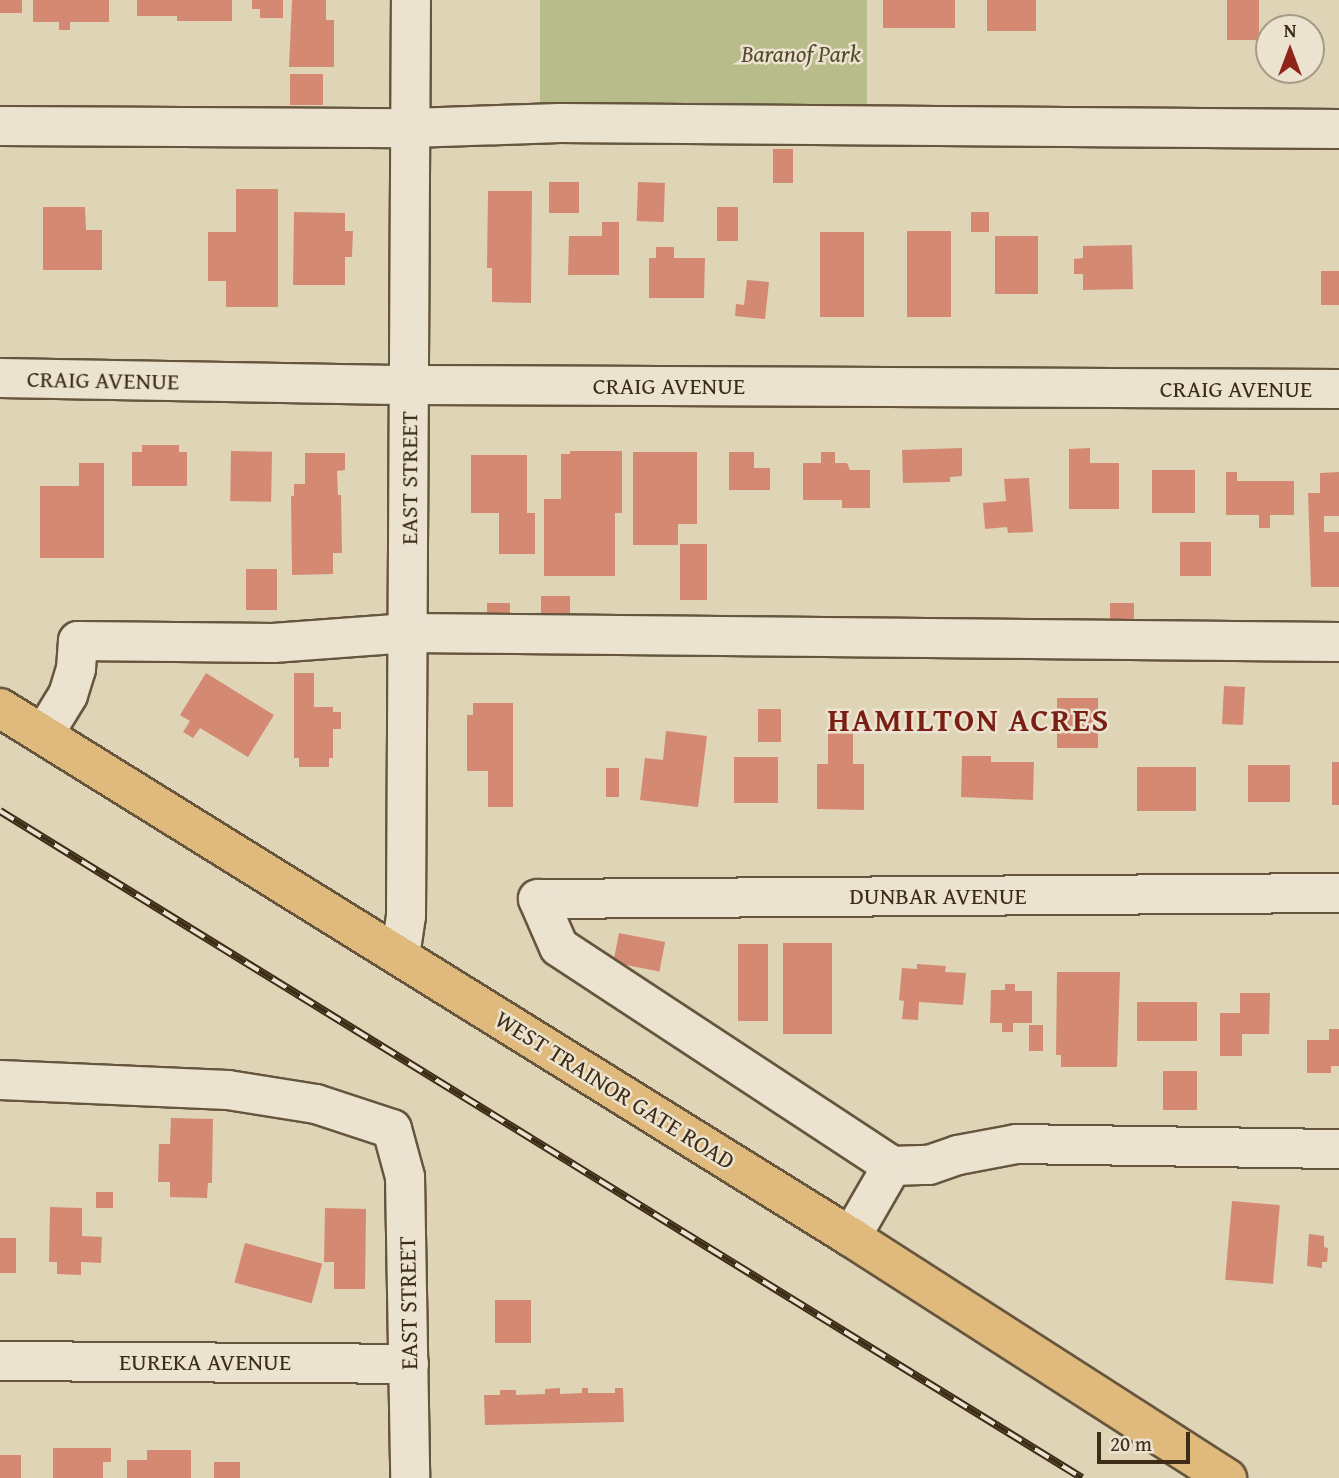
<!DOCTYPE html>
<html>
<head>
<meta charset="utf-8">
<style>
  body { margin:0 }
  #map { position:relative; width:1339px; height:1478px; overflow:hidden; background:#e0d4b7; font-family:"Gentium Book Plus",serif }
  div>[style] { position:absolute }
  .green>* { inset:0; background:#b8bb8a; transform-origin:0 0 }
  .building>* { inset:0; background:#d48973; transform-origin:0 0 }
  .roads { filter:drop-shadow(2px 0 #66563e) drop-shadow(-2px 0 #66563e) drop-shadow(0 2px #66563e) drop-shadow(0 -2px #66563e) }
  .minor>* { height:38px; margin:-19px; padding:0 19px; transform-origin:19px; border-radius:19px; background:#ebe3d0 }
  .major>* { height:38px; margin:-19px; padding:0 19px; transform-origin:19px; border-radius:19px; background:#e0ba7c }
  .rail>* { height:8px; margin-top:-4px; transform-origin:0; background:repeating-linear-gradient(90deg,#ebe3d0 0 16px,#3d2c16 0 32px); box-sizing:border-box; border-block:2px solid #3d2c16 }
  span { translate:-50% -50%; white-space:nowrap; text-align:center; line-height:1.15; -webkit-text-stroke:5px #ebe3d0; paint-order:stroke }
  .park-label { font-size:24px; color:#56492d; font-style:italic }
  .street-label { font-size:24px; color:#3d2c16 }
  .district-label { font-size:32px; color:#7a1f14; font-weight:700; letter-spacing:2px }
  .north { position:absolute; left:1255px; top:14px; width:70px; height:70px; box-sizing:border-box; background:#ebe3d0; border:2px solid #a59a86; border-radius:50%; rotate:0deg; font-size:19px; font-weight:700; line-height:28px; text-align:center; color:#3d2c16 }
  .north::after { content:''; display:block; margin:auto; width:24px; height:32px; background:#8f2418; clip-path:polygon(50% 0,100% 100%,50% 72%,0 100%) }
  .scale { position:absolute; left:1097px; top:1432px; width:93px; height:32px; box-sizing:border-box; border:4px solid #3d2c16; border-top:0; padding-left:9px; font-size:21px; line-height:24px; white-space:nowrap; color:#3d2c16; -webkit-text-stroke:5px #ebe3d0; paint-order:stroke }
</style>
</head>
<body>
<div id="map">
  <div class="green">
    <div style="left:540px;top:0;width:327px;height:104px"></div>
  </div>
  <div class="building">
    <div style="left:0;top:0;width:22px;height:13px"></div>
    <div style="clip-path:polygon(33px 0,109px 0,109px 22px,70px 22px,70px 30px,59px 30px,59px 22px,33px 22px)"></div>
    <div style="clip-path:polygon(137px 0,232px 0,232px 21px,177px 21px,177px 16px,137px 16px)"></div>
    <div style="clip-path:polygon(252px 0,283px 0,283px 18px,260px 18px,260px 9px,252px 9px)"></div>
    <div style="clip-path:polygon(292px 0,326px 0,326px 20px,334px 20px,334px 67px,289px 67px)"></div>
    <div style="left:883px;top:0;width:72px;height:28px"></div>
    <div style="left:987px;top:0;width:49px;height:31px"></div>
    <div style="left:1227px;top:0;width:32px;height:40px"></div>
    <div style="left:290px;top:74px;width:33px;height:31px"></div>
    <div style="left:773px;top:149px;width:20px;height:34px"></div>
    <div style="left:549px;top:182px;width:30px;height:31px"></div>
    <div style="left:638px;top:182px;width:27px;height:39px;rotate:2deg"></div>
    <div style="clip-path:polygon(236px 189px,278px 189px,278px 307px,226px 307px,226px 281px,208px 281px,208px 232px,236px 232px)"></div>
    <div style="clip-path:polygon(488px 191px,532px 191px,531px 303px,492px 302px,492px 268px,487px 268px)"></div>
    <div style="clip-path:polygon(43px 207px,85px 207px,86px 230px,102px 230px,102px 270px,43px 270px)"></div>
    <div style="left:717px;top:207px;width:21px;height:34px"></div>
    <div style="clip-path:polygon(294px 212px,345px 213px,345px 231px,353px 231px,352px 257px,345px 257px,345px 285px,293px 285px)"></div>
    <div style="left:971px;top:212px;width:18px;height:20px"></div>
    <div style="clip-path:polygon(602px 222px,619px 222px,619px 275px,568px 275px,569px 236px,602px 236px)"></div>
    <div style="left:907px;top:231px;width:44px;height:86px"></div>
    <div style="left:820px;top:232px;width:44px;height:85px"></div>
    <div style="left:995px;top:236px;width:43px;height:58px"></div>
    <div style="clip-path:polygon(1132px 245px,1133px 289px,1083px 290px,1083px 274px,1074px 274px,1074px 259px,1083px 258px,1083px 246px)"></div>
    <div style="clip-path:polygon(656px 247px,674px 247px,674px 258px,705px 258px,704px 298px,649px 298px,649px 258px,656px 258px)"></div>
    <div style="left:1321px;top:271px;width:18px;height:34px"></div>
    <div style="clip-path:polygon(747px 280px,769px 282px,765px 319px,735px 316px,736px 304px,744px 305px)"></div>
    <div style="clip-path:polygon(142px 445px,179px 445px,179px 452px,187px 452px,187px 486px,132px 486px,132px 452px,142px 452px)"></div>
    <div style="clip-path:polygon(962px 448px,962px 476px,950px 477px,950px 482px,903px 483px,902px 450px)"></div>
    <div style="clip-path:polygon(1090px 448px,1090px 463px,1119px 463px,1119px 509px,1069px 509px,1069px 449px)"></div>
    <div style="left:231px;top:451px;width:41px;height:50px;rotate:1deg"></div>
    <div style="clip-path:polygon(570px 451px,622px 451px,622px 513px,615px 513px,615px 576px,544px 576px,544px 499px,561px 499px,561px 454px,570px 454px)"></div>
    <div style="clip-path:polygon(633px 452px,697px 452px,697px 524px,678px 524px,678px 545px,633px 545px)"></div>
    <div style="clip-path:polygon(729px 452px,754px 452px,754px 468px,770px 468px,770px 490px,729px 490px)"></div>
    <div style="clip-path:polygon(821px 452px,835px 452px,835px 463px,847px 463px,850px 470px,870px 470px,870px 508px,842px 508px,842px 500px,803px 500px,803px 463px,821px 463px)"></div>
    <div style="clip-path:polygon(305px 453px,345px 453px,345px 470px,337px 471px,338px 495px,341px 495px,342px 553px,333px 553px,333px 574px,292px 575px,291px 496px,294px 496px,294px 484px,305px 484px)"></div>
    <div style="clip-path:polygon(471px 455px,527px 455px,527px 513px,535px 513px,535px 554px,499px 554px,499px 513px,471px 513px)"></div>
    <div style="clip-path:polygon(79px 463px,104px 463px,104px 558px,40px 558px,40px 486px,79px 486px)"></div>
    <div style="left:1152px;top:470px;width:43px;height:43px"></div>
    <div style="clip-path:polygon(1226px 472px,1237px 472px,1237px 481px,1294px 481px,1294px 515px,1270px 515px,1270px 528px,1259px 528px,1259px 515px,1226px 515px)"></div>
    <div style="clip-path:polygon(1339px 472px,1339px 516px,1324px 516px,1324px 532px,1339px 532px,1339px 587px,1311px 587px,1308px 493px,1320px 493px,1320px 473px)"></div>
    <div style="clip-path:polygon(1029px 478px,1033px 532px,1008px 533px,1007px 527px,985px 529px,983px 503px,1006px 501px,1004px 479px)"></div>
    <div style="left:1180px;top:542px;width:31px;height:34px"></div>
    <div style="left:680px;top:544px;width:27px;height:56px"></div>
    <div style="left:246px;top:569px;width:31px;height:41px"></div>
    <div style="left:541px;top:596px;width:29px;height:20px"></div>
    <div style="left:487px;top:603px;width:23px;height:18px"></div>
    <div style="left:1110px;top:603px;width:24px;height:19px"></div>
    <div style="clip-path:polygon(206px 673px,274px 715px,248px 757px,200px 728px,193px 738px,183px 732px,190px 721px,180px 715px)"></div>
    <div style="clip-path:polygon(294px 673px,314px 673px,314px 707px,333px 707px,333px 712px,341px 712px,341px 729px,333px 729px,333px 758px,329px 758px,329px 767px,299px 767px,299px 758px,294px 758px)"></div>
    <div style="left:1224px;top:686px;width:21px;height:38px;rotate:3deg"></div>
    <div style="left:1057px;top:698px;width:41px;height:50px"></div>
    <div style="clip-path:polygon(473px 703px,513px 703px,513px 807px,488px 807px,488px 771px,467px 771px,467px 715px,473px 715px)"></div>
    <div style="left:758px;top:709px;width:23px;height:33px"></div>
    <div style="clip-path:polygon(828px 728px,853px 728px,853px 764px,864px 764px,864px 810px,817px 809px,817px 764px,828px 764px)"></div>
    <div style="clip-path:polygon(666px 731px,707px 736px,698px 807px,640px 800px,645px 758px,663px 760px)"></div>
    <div style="clip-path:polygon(962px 756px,991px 756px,991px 762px,1034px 762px,1033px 800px,961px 797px)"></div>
    <div style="left:734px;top:757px;width:44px;height:46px"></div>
    <div style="left:1332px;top:762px;width:7px;height:43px"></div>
    <div style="left:1248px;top:765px;width:42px;height:37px"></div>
    <div style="left:1137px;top:767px;width:59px;height:44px"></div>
    <div style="left:606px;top:768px;width:13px;height:29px"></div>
    <div style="left:619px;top:933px;width:47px;height:30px;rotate:11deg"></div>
    <div style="left:832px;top:943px;width:91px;height:49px;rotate:90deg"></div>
    <div style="left:738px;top:944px;width:30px;height:77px"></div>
    <div style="clip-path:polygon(917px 964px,946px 966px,945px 972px,966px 973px,963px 1005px,919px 1002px,918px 1020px,902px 1019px,904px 1001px,899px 1000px,902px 968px,917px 969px)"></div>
    <div style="clip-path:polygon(1057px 972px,1120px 972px,1117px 1067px,1061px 1067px,1061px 1055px,1056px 1055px)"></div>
    <div style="clip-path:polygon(1005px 984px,1015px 984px,1015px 991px,1032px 991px,1032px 1023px,1013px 1023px,1013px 1032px,1002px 1032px,1002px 1023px,990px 1023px,991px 990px,1005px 990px)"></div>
    <div style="clip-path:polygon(1240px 993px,1270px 993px,1269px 1034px,1242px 1034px,1242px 1056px,1220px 1056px,1220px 1013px,1240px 1013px)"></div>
    <div style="left:1137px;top:1002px;width:60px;height:39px"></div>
    <div style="left:1029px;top:1025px;width:14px;height:26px"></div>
    <div style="clip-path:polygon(1329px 1029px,1339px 1029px,1339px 1066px,1331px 1066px,1331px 1073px,1307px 1073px,1307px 1040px,1329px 1040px)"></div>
    <div style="left:1163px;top:1071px;width:34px;height:39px"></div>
    <div style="clip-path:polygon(171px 1118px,213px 1119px,212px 1183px,208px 1183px,207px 1198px,170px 1197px,170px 1182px,158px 1182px,159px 1144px,170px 1144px)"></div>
    <div style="left:96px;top:1192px;width:17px;height:16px"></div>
    <div style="left:1232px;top:1201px;width:48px;height:79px;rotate:5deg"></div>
    <div style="clip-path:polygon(50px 1207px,82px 1208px,82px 1236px,102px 1237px,101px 1263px,81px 1262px,81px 1275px,57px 1274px,57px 1262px,49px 1262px)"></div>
    <div style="clip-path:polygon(325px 1208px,366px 1209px,365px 1289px,334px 1289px,334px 1262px,324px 1262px)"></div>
    <div style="clip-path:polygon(1309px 1234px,1324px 1236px,1324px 1247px,1328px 1248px,1327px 1262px,1322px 1262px,1322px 1268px,1307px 1266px)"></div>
    <div style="left:0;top:1238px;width:16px;height:35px"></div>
    <div style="left:245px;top:1243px;width:80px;height:41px;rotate:15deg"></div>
    <div style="left:531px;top:1300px;width:43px;height:36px;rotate:90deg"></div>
    <div style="clip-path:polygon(560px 1388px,560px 1394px,582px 1393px,582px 1388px,588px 1388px,588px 1393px,615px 1393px,615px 1388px,623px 1388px,624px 1422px,485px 1425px,484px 1395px,500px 1395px,500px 1390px,516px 1390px,516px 1395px,545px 1394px,545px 1389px)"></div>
    <div style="clip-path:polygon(53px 1448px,111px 1448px,111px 1462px,103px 1462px,103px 1478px,53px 1478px)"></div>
    <div style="clip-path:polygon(147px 1450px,191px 1450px,191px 1478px,127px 1478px,127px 1460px,147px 1460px)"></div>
    <div style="left:0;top:1455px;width:21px;height:23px"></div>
    <div style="left:214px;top:1462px;width:26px;height:16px"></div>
  </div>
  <div class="roads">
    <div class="minor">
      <div style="left:0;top:126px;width:411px;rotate:0.3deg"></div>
      <div style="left:411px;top:128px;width:149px;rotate:-1.9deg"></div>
      <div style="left:560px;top:123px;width:779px;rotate:0.44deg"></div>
      <div style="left:0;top:378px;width:410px;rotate:1deg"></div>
      <div style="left:410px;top:385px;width:929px;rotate:0.25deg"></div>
      <div style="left:44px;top:734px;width:46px;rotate:-58.4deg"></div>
      <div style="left:68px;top:695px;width:27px;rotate:-73deg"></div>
      <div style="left:76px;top:669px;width:28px;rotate:-86deg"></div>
      <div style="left:78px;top:641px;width:195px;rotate:0.6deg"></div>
      <div style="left:273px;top:643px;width:136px;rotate:-4.2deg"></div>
      <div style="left:409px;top:633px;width:930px;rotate:0.55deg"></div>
      <div style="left:1339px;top:893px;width:801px;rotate:179.57deg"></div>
      <div style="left:538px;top:899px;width:52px;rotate:66.4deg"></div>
      <div style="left:559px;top:947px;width:399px;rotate:33.3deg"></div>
      <div style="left:892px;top:1166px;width:37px;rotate:-2deg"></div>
      <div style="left:929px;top:1165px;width:31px;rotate:-19deg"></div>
      <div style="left:958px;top:1155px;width:59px;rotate:-10.7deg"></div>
      <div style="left:1016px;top:1144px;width:323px;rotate:0.9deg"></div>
      <div style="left:400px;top:956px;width:40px;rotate:-81.5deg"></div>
      <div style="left:406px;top:916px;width:916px;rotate:-89.69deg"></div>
      <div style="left:0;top:1080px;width:228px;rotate:2.5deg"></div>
      <div style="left:228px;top:1090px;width:89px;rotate:9deg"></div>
      <div style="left:316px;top:1104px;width:80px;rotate:18.2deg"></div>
      <div style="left:392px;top:1129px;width:50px;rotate:74.8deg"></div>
      <div style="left:405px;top:1177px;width:301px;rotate:89deg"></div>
      <div style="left:851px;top:1237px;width:82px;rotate:-60deg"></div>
      <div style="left:0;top:1361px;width:409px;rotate:0.4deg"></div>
    </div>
    <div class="major">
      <div style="left:0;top:708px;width:1002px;rotate:31.87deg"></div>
      <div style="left:851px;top:1237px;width:447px;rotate:32.7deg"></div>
    </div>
  </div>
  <div class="rail">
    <div style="left:0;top:811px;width:1271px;rotate:31.65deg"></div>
  </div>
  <div class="park-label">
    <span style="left:801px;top:54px">Baranof Park</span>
  </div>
  <div class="street-label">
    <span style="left:103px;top:380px;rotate:1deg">CRAIG AVENUE</span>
    <span style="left:669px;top:386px">CRAIG AVENUE</span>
    <span style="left:1236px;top:389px">CRAIG AVENUE</span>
    <span style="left:409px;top:478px;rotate:-90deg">EAST STREET</span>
    <span style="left:938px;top:896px">DUNBAR AVENUE</span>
    <span style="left:615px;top:1090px;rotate:32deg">WEST TRAINOR GATE ROAD</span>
    <span style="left:408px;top:1303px;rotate:-91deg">EAST STREET</span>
    <span style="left:205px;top:1362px">EUREKA AVENUE</span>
  </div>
  <div class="district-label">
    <span style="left:969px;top:720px">HAMILTON ACRES</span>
  </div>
  <div class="north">N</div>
  <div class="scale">20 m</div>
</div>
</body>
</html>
